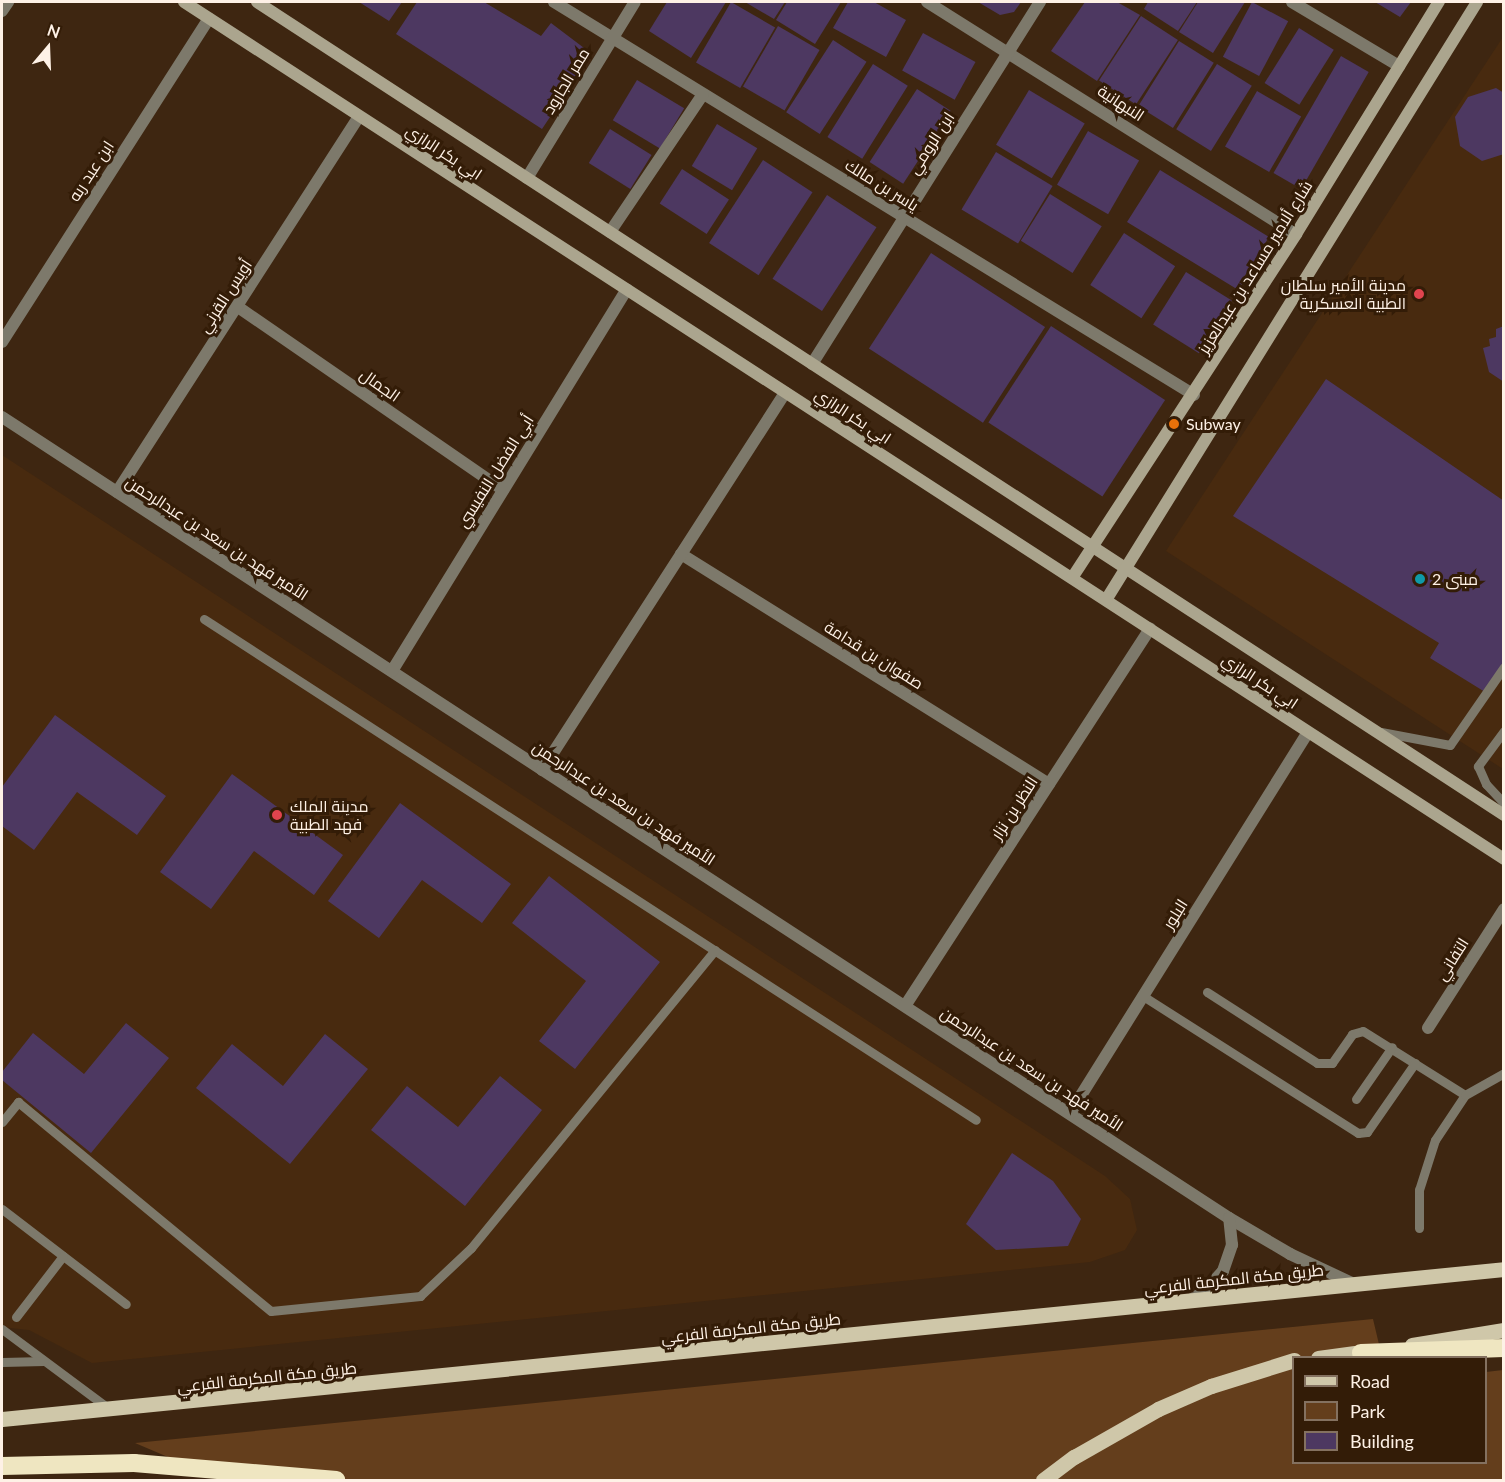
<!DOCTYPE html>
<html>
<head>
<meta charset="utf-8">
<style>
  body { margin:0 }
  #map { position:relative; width:1505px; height:1482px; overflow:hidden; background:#3e2611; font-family:Lato,Cairo,sans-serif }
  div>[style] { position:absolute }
  .built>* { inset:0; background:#482a0f }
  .green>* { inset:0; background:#643e1c }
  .building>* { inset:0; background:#4d3861; transform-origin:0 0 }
  .lane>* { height:9px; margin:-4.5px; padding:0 4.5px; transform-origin:4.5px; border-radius:4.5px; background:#7d796b }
  .street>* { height:12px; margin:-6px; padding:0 6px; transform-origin:6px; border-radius:6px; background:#7d796b }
  .secondary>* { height:12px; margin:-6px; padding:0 6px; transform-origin:6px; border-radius:6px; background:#aba58e }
  .primary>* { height:15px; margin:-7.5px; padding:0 7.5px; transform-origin:7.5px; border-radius:7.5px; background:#cfc7a9 }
  .highway>* { height:18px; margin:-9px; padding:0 9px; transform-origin:9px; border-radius:9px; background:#efe6c1 }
  .dots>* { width:16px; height:16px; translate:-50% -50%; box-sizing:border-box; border:3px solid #331c07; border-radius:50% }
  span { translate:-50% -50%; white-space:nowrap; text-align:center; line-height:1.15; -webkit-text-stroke:6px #331c07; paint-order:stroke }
  .street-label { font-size:16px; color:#fef1e6 }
  .poi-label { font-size:16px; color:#fef1e6 }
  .right { translate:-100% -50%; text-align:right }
  .left { translate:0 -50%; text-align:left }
  .frame { position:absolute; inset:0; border:3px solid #fef1e6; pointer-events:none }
  .legend { position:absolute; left:1292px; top:1356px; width:195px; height:108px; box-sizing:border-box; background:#331c07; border:2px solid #847160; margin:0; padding:8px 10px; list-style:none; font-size:18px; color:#fef1e6 }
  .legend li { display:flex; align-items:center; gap:12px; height:30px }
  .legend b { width:30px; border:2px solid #847160 }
  .north { position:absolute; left:18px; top:18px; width:60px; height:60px; -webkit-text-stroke:4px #331c07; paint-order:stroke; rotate:19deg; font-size:16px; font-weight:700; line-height:24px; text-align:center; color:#fef1e6 }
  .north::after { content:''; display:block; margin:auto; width:21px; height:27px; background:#fef1e6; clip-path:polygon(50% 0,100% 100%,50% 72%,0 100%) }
</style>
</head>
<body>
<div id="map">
  <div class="built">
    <div style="clip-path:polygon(1503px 37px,1503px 769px,1166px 551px)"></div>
    <div style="clip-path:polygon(2px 455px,1105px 1176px,1130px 1199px,1137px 1230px,1125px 1250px,1090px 1262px,92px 1363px,29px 1330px,2px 1327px)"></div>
  </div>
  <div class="green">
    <div style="clip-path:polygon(1373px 1319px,1382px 1357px,1294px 1358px,1294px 1462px,1486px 1462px,1486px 1372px,1503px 1370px,1503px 1480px,222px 1480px,135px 1443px)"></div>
  </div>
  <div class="building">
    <div style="clip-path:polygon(359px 2px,402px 2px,389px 21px)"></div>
    <div style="clip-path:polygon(417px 2px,484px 2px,541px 36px,551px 23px,592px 54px,542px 129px,396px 34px)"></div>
    <div style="clip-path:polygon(667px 2px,726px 2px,691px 58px,649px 31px)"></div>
    <div style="left:731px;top:2px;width:51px;height:70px;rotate:30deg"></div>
    <div style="clip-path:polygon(745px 2px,785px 2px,774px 19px)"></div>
    <div style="clip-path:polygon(787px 2px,841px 2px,815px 44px,776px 20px)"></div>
    <div style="clip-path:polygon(848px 2px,874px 2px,906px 20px,886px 57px,833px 28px)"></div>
    <div style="clip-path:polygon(978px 2px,1021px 2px,1014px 12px,1000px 15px)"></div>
    <div style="clip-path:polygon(1085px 2px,1117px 2px,1140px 15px,1097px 81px,1051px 51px)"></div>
    <div style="clip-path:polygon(1148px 2px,1197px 2px,1178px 31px,1144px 9px)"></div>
    <div style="clip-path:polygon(1198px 2px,1245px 2px,1213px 53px,1179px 32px)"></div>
    <div style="left:1252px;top:2px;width:41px;height:62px;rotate:28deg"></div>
    <div style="clip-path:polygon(1375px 2px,1411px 2px,1400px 17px)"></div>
    <div style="left:1141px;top:16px;width:44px;height:77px;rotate:33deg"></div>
    <div style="left:778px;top:26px;width:48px;height:70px;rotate:30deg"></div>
    <div style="left:1299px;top:28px;width:41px;height:65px;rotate:32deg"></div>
    <div style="left:923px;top:33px;width:60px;height:43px;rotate:29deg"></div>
    <div style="left:833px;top:40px;width:40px;height:86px;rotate:33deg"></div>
    <div style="left:1179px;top:41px;width:41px;height:77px;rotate:32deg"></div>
    <div style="left:1341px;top:56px;width:32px;height:135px;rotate:30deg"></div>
    <div style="left:873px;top:64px;width:41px;height:86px;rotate:32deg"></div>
    <div style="left:1217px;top:64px;width:41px;height:77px;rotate:32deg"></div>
    <div style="left:637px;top:80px;width:55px;height:47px;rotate:31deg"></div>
    <div style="clip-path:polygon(1496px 88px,1504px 93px,1504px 154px,1482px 161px,1460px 146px,1455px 117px,1468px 97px)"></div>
    <div style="left:917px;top:89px;width:40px;height:87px;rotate:33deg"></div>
    <div style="left:1029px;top:90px;width:65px;height:64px;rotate:31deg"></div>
    <div style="left:1257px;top:91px;width:51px;height:64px;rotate:30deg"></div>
    <div style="left:717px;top:124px;width:47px;height:49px;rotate:31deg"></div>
    <div style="left:610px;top:129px;width:49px;height:40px;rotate:32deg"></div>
    <div style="left:1088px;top:131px;width:59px;height:62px;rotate:30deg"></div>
    <div style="left:996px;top:152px;width:66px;height:67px;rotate:31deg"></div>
    <div style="left:763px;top:160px;width:59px;height:99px;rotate:33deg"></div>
    <div style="left:682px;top:169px;width:56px;height:41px;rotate:33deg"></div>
    <div style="clip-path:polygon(1160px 170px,1269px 237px,1244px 277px,1240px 291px,1127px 222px)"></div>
    <div style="left:1050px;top:194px;width:61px;height:55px;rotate:32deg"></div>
    <div style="left:827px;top:195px;width:59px;height:100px;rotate:33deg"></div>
    <div style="left:1124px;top:233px;width:61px;height:62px;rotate:33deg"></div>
    <div style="left:931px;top:253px;width:136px;height:114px;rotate:33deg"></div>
    <div style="left:1186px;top:272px;width:54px;height:62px;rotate:32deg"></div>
    <div style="left:1051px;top:326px;width:136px;height:115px;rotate:33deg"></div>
    <div style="clip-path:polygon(1504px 326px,1504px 382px,1489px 372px,1483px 348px,1490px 346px,1489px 339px,1496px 337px,1496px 329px)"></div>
    <div style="clip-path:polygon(1326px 379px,1504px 501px,1504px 661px,1485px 692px,1430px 658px,1439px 643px,1233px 516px)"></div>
    <div style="clip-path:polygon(55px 715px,166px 796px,137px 835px,77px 792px,34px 850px,2px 826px,2px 787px)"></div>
    <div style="clip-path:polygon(232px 774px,343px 855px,314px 895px,254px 851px,211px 909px,160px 872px)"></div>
    <div style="clip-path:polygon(400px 803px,511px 884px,482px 923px,422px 880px,379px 938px,328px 901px)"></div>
    <div style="clip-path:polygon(549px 876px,660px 962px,575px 1069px,539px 1041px,586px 981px,512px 923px)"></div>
    <div style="clip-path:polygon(126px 1023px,169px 1058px,91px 1153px,2px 1080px,2px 1072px,33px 1033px,84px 1074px)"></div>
    <div style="clip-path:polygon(325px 1034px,368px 1069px,290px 1164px,196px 1088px,232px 1044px,283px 1086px)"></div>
    <div style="clip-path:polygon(500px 1076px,542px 1110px,465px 1206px,371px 1130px,407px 1086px,458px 1127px)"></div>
    <div style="clip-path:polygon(1012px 1153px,1053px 1181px,1081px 1219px,1068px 1246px,996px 1250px,966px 1224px)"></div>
  </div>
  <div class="lane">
    <div style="left:204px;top:619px;width:920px;rotate:32.98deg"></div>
    <div style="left:1504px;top:731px;width:44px;rotate:126.6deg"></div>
    <div style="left:1478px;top:766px;width:20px;rotate:66deg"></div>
    <div style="left:1486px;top:784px;width:26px;rotate:47deg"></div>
    <div style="left:1381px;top:732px;width:70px;rotate:10.7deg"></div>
    <div style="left:1450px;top:745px;width:95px;rotate:-55.3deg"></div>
    <div style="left:1207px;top:992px;width:131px;rotate:32.8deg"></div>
    <div style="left:1317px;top:1063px;width:15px"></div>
    <div style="left:1332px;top:1063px;width:35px;rotate:-55deg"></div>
    <div style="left:1352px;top:1034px;width:11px;rotate:-15deg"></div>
    <div style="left:1363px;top:1031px;width:120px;rotate:32.1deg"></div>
    <div style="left:1143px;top:996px;width:255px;rotate:32.5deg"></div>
    <div style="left:1358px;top:1133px;width:9px;rotate:-6deg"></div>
    <div style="left:1367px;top:1132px;width:84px;rotate:-55.2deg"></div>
    <div style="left:1356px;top:1099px;width:63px;rotate:-55.3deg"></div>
    <div style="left:2px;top:1122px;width:26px;rotate:-51deg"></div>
    <div style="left:18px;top:1102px;width:328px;rotate:39.6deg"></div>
    <div style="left:271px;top:1311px;width:150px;rotate:-5.7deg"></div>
    <div style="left:420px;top:1296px;width:70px;rotate:-43.3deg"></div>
    <div style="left:471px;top:1248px;width:385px;rotate:-50.7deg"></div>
    <div style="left:2px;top:1209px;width:156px;rotate:37.5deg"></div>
    <div style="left:1419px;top:1228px;width:38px;rotate:-90deg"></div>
    <div style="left:1419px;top:1190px;width:52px;rotate:-72.3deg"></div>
    <div style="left:1435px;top:1140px;width:54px;rotate:-56.3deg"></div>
    <div style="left:1465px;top:1095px;width:45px;rotate:-29.4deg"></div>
    <div style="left:16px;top:1317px;width:77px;rotate:-52.4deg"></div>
    <div style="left:2px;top:1329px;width:132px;rotate:36.7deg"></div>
    <div style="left:2px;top:1362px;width:42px;rotate:-1.4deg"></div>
  </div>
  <div class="street">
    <div style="left:554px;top:2px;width:751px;rotate:31.55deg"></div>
    <div style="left:927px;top:2px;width:436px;rotate:32.2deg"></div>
    <div style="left:1292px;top:2px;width:125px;rotate:30.9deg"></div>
    <div style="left:2px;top:11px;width:11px;rotate:-56deg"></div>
    <div style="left:527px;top:178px;width:206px;rotate:-58.5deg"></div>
    <div style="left:610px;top:232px;width:166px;rotate:-56deg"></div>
    <div style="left:238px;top:307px;width:322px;rotate:34.6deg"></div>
    <div style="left:2px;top:342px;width:384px;rotate:-57.4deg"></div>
    <div style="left:812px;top:364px;width:428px;rotate:-57.8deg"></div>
    <div style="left:2px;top:417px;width:1465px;rotate:33.14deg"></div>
    <div style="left:1229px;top:1218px;width:71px;rotate:30.5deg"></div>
    <div style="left:1290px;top:1254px;width:71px;rotate:25.1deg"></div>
    <div style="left:117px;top:492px;width:446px;rotate:-57.2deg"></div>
    <div style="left:681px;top:554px;width:434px;rotate:32deg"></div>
    <div style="left:392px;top:671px;width:448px;rotate:-58.4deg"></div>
    <div style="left:542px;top:770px;width:449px;rotate:-57.2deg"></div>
    <div style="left:905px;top:1006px;width:450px;rotate:-57deg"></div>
    <div style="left:1428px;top:1028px;width:141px;rotate:-57.4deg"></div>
    <div style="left:1070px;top:1113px;width:449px;rotate:-58deg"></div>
    <div style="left:1192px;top:1299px;width:15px;rotate:-32deg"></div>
    <div style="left:1205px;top:1291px;width:27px;rotate:-48deg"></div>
    <div style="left:1223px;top:1271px;width:28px;rotate:-71deg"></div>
    <div style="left:1232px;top:1245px;width:27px;rotate:-96deg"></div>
  </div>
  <div class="secondary">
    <div style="left:184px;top:2px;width:1574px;rotate:32.99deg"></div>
    <div style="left:257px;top:2px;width:1489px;rotate:33.1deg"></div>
    <div style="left:1072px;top:578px;width:411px;rotate:-56.9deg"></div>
    <div style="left:1296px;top:234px;width:273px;rotate:-58.4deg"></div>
    <div style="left:1106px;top:600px;width:704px;rotate:-58.18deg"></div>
  </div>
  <div class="primary">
    <div style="left:1412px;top:1345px;width:93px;rotate:-9.3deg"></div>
    <div style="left:1318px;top:1358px;width:52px;rotate:-7.7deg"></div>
    <div style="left:2px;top:1419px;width:1509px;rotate:-5.7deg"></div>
    <div style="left:1043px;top:1480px;width:39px;rotate:-37deg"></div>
    <div style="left:1074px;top:1457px;width:97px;rotate:-29.7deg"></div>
    <div style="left:1158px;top:1409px;width:58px;rotate:-23.5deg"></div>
    <div style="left:1211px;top:1386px;width:87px;rotate:-17.4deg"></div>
  </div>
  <div class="highway">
    <div style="left:1361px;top:1353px;width:143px;rotate:-2deg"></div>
    <div style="left:2px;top:1466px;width:132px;rotate:-1.3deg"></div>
    <div style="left:134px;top:1463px;width:203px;rotate:4.8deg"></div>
  </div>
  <div class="dots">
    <div style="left:1419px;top:294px;background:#e0444e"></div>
    <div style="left:1174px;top:424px;background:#e8710a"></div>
    <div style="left:1420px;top:579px;background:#0f9aa8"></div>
    <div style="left:277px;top:815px;background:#e0444e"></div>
  </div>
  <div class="street-label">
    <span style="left:566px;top:81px;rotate:-59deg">ممر الجارود</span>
    <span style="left:1121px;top:103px;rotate:33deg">النبهانية</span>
    <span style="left:931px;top:143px;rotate:-57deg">ابن الرومي</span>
    <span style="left:444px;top:152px;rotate:33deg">ابي بكر الرازي</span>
    <span style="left:91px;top:171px;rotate:-57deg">ابن عبد ربه</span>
    <span style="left:882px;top:185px;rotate:32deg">ياسر بن مالك</span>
    <span style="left:1255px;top:267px;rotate:-58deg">شارع ألامير مساعد بن عبدالعزيز</span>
    <span style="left:225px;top:296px;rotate:-57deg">أويس القرني</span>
    <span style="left:380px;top:385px;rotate:35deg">الجمال</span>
    <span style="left:853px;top:416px;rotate:33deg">ابي بكر الرازي</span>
    <span style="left:495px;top:471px;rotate:-58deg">أبي الفضل النفيسي</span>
    <span style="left:217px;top:538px;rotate:33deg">الأمير فهد بن سعد بن عبدالرحمن</span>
    <span style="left:874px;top:655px;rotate:32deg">صفوان بن قدامة</span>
    <span style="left:1260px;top:681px;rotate:33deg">ابي بكر الرازي</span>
    <span style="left:624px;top:803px;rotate:33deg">الأمير فهد بن سعد بن عبدالرحمن</span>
    <span style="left:1014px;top:808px;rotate:-57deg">النظر بن نزار</span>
    <span style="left:1175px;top:914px;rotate:-58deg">البلور</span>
    <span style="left:1452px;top:959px;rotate:-58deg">التفاني</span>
    <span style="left:1032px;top:1069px;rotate:33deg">الأمير فهد بن سعد بن عبدالرحمن</span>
    <span style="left:1234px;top:1279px;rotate:-6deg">طريق مكة المكرمة الفرعي</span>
    <span style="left:751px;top:1328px;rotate:-6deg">طريق مكة المكرمة الفرعي</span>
    <span style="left:267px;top:1377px;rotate:-6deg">طريق مكة المكرمة الفرعي</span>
  </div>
  <div class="poi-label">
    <span class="right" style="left:1406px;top:294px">مدينة الأمير سلطان<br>الطبية العسكرية</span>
    <span class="left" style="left:1186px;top:424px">Subway</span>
    <span class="left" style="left:1432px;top:579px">مبنى 2</span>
    <span class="left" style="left:290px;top:815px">مدينة الملك<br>فهد الطبية</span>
  </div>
  <div class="frame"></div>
  <ul class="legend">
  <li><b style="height:8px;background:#cfc7a9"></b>Road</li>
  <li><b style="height:16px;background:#643e1c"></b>Park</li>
  <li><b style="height:16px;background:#4d3861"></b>Building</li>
  </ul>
  <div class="north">N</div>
</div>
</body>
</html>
